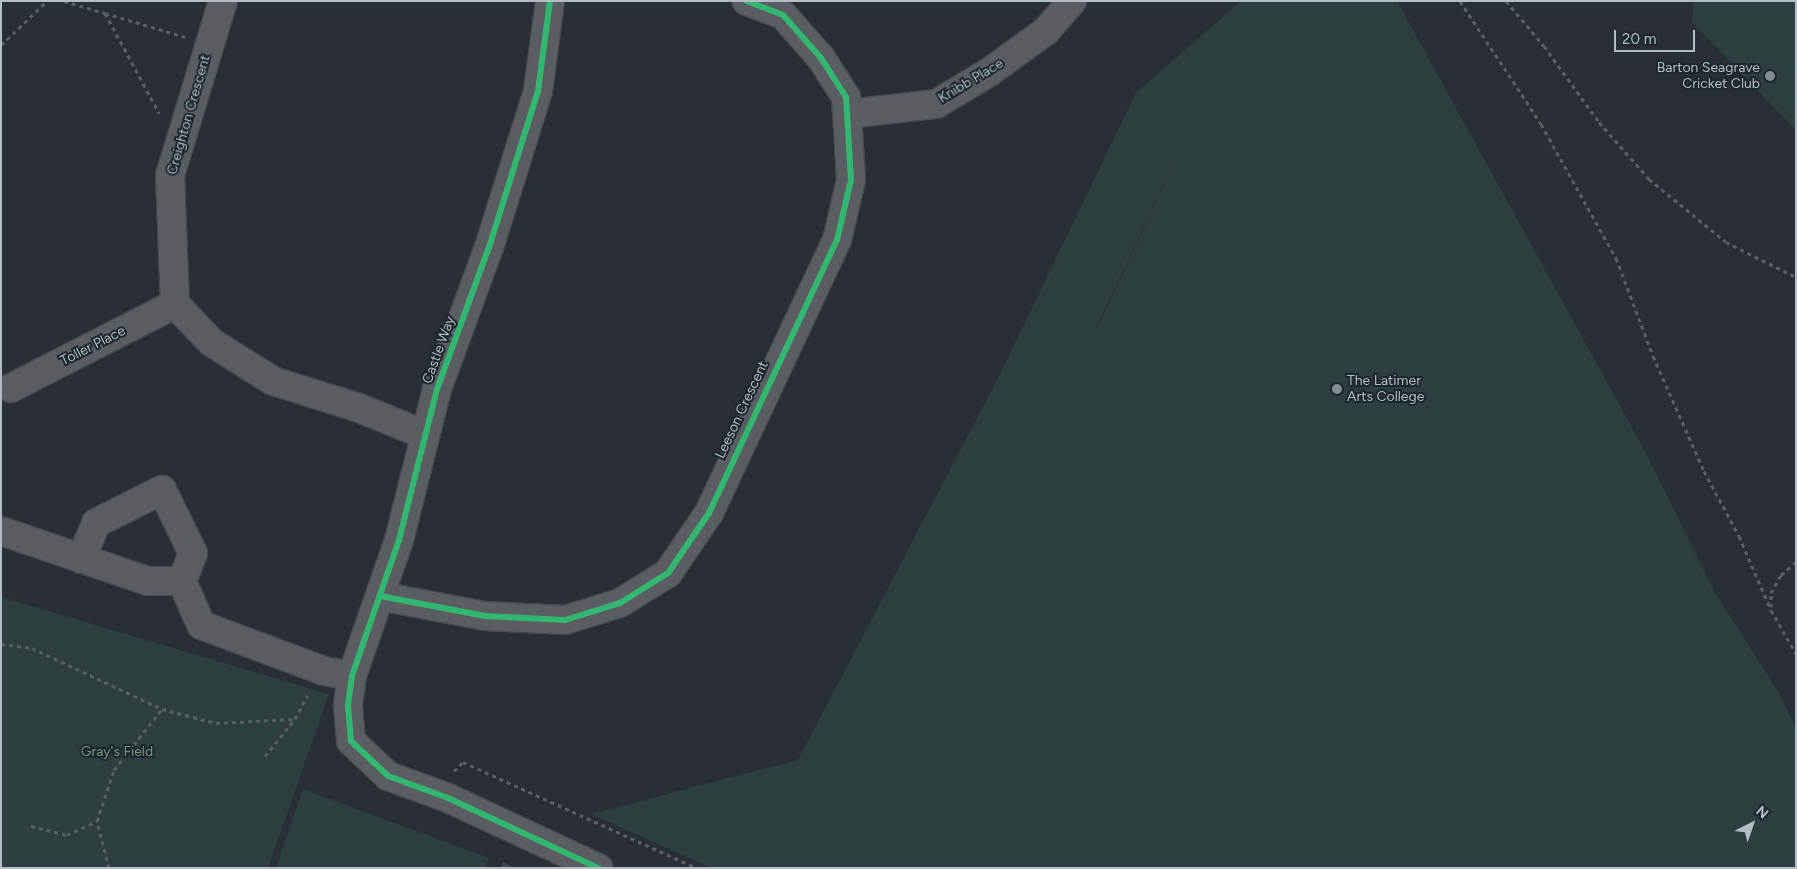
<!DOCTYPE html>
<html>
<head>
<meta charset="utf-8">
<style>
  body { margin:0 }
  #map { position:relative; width:1797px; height:869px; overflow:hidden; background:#2a2f35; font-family:Figtree,sans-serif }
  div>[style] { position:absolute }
  .green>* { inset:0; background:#2d3f3e }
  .building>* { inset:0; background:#42474c }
  .path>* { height:3px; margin-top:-1.5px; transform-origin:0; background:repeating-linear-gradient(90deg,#5a5f62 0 4px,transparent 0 8px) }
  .roads { filter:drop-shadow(1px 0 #464a4e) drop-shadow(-1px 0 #464a4e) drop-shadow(0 1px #464a4e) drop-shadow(0 -1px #464a4e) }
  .minor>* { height:28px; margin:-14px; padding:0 14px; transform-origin:14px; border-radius:14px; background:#5a5e63 }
  .cycleway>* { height:6px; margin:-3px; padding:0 3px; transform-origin:3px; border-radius:3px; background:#33b770 }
  .dots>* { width:14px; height:14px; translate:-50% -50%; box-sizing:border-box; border:2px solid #1e272f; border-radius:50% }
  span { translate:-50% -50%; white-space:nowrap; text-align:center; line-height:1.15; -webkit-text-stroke:4px #1e272f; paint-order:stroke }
  .poi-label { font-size:14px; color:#b4bdc5 }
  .right { translate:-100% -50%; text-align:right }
  .left { translate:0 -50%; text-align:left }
  .street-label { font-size:14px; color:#b4bdc5 }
  .park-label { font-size:14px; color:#759979 }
  .frame { position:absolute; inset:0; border:2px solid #b4bdc5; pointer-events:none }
  .north { position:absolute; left:1727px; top:799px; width:50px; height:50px; -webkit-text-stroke:4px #1e272f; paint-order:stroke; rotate:41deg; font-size:14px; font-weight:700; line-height:20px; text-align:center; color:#b4bdc5 }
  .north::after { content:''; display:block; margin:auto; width:18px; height:22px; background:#b4bdc5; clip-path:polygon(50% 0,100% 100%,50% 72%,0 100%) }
  .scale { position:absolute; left:1614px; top:30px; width:81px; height:22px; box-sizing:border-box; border:2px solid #b4bdc5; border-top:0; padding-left:6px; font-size:15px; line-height:18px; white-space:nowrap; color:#b4bdc5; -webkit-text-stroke:4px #1e272f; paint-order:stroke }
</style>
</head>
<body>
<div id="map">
  <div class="green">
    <div style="clip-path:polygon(evenodd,1241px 1px,1397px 1px,1646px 453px,1714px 591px,1779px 693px,1796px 728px,1796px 868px,711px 868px,591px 814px,798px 760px,999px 376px,1136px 93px,1241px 1px,1183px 144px,1105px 311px,1095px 330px,1183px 144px)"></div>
    <div style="clip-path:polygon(1694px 1px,1796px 1px,1796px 130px,1692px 22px)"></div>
    <div style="clip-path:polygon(1px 597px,329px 694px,268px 868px,1px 868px)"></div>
    <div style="clip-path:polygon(303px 789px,489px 858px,485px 868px,276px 868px)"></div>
  </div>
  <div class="building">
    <div style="clip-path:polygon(503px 862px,514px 868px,500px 868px)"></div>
  </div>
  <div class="path">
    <div style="left:64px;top:1px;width:43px;rotate:16.3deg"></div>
    <div style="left:105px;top:13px;width:114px;rotate:61.6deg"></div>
    <div style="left:1460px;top:1px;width:147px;rotate:56.6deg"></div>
    <div style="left:1541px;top:124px;width:154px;rotate:60.8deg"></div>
    <div style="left:1616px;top:258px;width:105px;rotate:69.3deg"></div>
    <div style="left:1653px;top:356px;width:126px;rotate:66.1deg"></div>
    <div style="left:1704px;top:471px;width:74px;rotate:61.7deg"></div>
    <div style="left:1739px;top:536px;width:81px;rotate:66.6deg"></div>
    <div style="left:1771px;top:610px;width:51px;rotate:60.4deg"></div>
    <div style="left:1506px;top:1px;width:59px;rotate:49.8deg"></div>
    <div style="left:1544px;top:46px;width:94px;rotate:54.1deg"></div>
    <div style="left:1599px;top:122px;width:76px;rotate:48.7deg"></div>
    <div style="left:1649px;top:179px;width:99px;rotate:39.3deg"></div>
    <div style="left:1726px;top:242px;width:78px;rotate:26.6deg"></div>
    <div style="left:105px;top:13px;width:84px;rotate:16.7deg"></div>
    <div style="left:1px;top:45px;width:64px;rotate:-43.7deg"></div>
    <div style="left:1771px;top:607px;width:14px;rotate:-90deg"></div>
    <div style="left:1771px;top:593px;width:21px;rotate:-61deg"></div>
    <div style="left:1781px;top:575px;width:20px;rotate:-41deg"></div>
    <div style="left:1px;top:644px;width:31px;rotate:7deg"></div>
    <div style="left:32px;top:648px;width:144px;rotate:25.1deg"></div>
    <div style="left:162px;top:709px;width:56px;rotate:14.5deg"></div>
    <div style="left:216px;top:723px;width:79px;rotate:-2.9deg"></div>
    <div style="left:295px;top:719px;width:27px;rotate:-62deg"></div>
    <div style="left:265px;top:756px;width:48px;rotate:-51deg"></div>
    <div style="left:454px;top:771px;width:13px;rotate:-45deg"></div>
    <div style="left:463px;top:762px;width:257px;rotate:24.4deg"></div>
    <div style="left:31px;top:826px;width:37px;rotate:14deg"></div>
    <div style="left:67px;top:835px;width:33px;rotate:-25deg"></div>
    <div style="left:109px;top:868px;width:49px;rotate:-104.3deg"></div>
    <div style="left:97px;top:821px;width:54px;rotate:-71.6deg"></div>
    <div style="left:114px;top:770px;width:78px;rotate:-51.8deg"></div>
  </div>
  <div class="roads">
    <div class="minor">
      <div style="left:223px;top:1px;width:182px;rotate:106.9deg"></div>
      <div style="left:170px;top:175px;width:129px;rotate:87.8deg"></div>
      <div style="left:175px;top:304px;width:52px;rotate:46.5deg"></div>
      <div style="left:211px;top:342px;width:73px;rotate:32.2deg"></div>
      <div style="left:273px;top:381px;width:90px;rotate:17.4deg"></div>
      <div style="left:359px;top:408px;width:71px;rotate:22.2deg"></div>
      <div style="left:550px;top:1px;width:91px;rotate:97.6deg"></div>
      <div style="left:538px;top:91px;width:164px;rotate:107.4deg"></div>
      <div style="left:489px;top:247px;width:151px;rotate:110.1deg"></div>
      <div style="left:437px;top:389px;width:156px;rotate:104.1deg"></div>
      <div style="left:399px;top:540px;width:144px;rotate:109.1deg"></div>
      <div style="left:352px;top:676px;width:30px;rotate:98deg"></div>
      <div style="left:348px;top:706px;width:35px;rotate:85deg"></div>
      <div style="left:351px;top:741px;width:51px;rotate:43.4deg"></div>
      <div style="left:388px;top:776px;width:64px;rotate:20.1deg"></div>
      <div style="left:448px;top:798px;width:166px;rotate:25deg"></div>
      <div style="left:848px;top:114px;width:89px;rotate:-6.5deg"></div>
      <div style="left:936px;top:104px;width:61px;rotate:-30.8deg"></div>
      <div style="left:988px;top:73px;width:72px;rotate:-35.9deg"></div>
      <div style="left:1046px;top:31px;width:40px;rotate:-49deg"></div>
      <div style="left:11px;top:388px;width:184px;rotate:-27.1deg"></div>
      <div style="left:1px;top:531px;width:155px;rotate:18.8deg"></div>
      <div style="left:148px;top:581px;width:34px"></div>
      <div style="left:182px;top:581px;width:48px;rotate:66.6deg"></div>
      <div style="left:201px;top:625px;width:131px;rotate:20.5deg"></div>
      <div style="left:324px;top:671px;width:28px;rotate:10deg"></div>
      <div style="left:81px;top:559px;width:39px;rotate:-67deg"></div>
      <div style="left:96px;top:523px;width:74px;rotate:-26.6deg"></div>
      <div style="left:162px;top:490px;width:70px;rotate:63.8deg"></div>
      <div style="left:193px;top:553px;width:30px;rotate:111deg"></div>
      <div style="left:380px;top:596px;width:107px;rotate:10.8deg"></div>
      <div style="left:485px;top:616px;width:80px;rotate:2.9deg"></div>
      <div style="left:565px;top:620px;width:58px;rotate:-17.2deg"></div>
      <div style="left:620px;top:603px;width:57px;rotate:-32deg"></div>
      <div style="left:668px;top:573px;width:73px;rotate:-55.7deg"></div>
      <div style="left:709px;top:513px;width:302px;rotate:-64.9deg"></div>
      <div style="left:837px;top:240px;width:62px;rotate:-76.9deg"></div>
      <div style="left:851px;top:180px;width:83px;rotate:-93.4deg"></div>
      <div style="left:846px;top:97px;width:46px;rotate:-122.7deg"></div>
      <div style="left:821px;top:58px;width:57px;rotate:-131.5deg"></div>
      <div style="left:783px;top:15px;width:39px;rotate:-159deg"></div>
    </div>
  </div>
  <div class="cycleway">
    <div style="left:550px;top:1px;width:91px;rotate:97.6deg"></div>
    <div style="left:538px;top:91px;width:164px;rotate:107.4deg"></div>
    <div style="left:489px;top:247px;width:151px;rotate:110.1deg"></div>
    <div style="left:437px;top:389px;width:156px;rotate:104.1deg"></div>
    <div style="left:399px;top:540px;width:144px;rotate:109.1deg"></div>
    <div style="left:352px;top:676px;width:30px;rotate:98deg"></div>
    <div style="left:348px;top:706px;width:35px;rotate:85deg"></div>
    <div style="left:351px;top:741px;width:51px;rotate:43.4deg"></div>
    <div style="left:388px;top:776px;width:64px;rotate:20.1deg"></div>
    <div style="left:448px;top:798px;width:166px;rotate:25deg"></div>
    <div style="left:380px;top:596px;width:107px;rotate:10.8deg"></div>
    <div style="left:485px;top:616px;width:80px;rotate:2.9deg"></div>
    <div style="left:565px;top:620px;width:58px;rotate:-17.2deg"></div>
    <div style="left:620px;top:603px;width:57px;rotate:-32deg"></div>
    <div style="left:668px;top:573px;width:73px;rotate:-55.7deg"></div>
    <div style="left:709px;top:513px;width:302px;rotate:-64.9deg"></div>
    <div style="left:837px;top:240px;width:62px;rotate:-76.9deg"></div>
    <div style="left:851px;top:180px;width:83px;rotate:-93.4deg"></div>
    <div style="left:846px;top:97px;width:46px;rotate:-122.7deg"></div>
    <div style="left:821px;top:58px;width:57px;rotate:-131.5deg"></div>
    <div style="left:783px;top:15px;width:39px;rotate:-159deg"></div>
  </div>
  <div class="dots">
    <div style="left:1770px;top:76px;background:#848b93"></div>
    <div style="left:1337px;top:389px;background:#848b93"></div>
  </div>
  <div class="poi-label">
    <span class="right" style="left:1760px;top:76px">Barton Seagrave<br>Cricket Club</span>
    <span class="left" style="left:1347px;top:389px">The Latimer<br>Arts College</span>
  </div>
  <div class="street-label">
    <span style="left:971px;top:81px;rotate:-31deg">Knibb Place</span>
    <span style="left:189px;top:115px;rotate:-74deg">Creighton Crescent</span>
    <span style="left:93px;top:346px;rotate:-27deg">Toller Place</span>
    <span style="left:439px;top:350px;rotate:-70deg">Castle Way</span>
    <span style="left:742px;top:410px;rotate:-65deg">Leeson Crescent</span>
  </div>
  <div class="park-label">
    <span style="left:117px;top:752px">Gray's Field</span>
  </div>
  <div class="frame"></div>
  <div class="north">N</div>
  <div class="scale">20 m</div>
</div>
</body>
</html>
